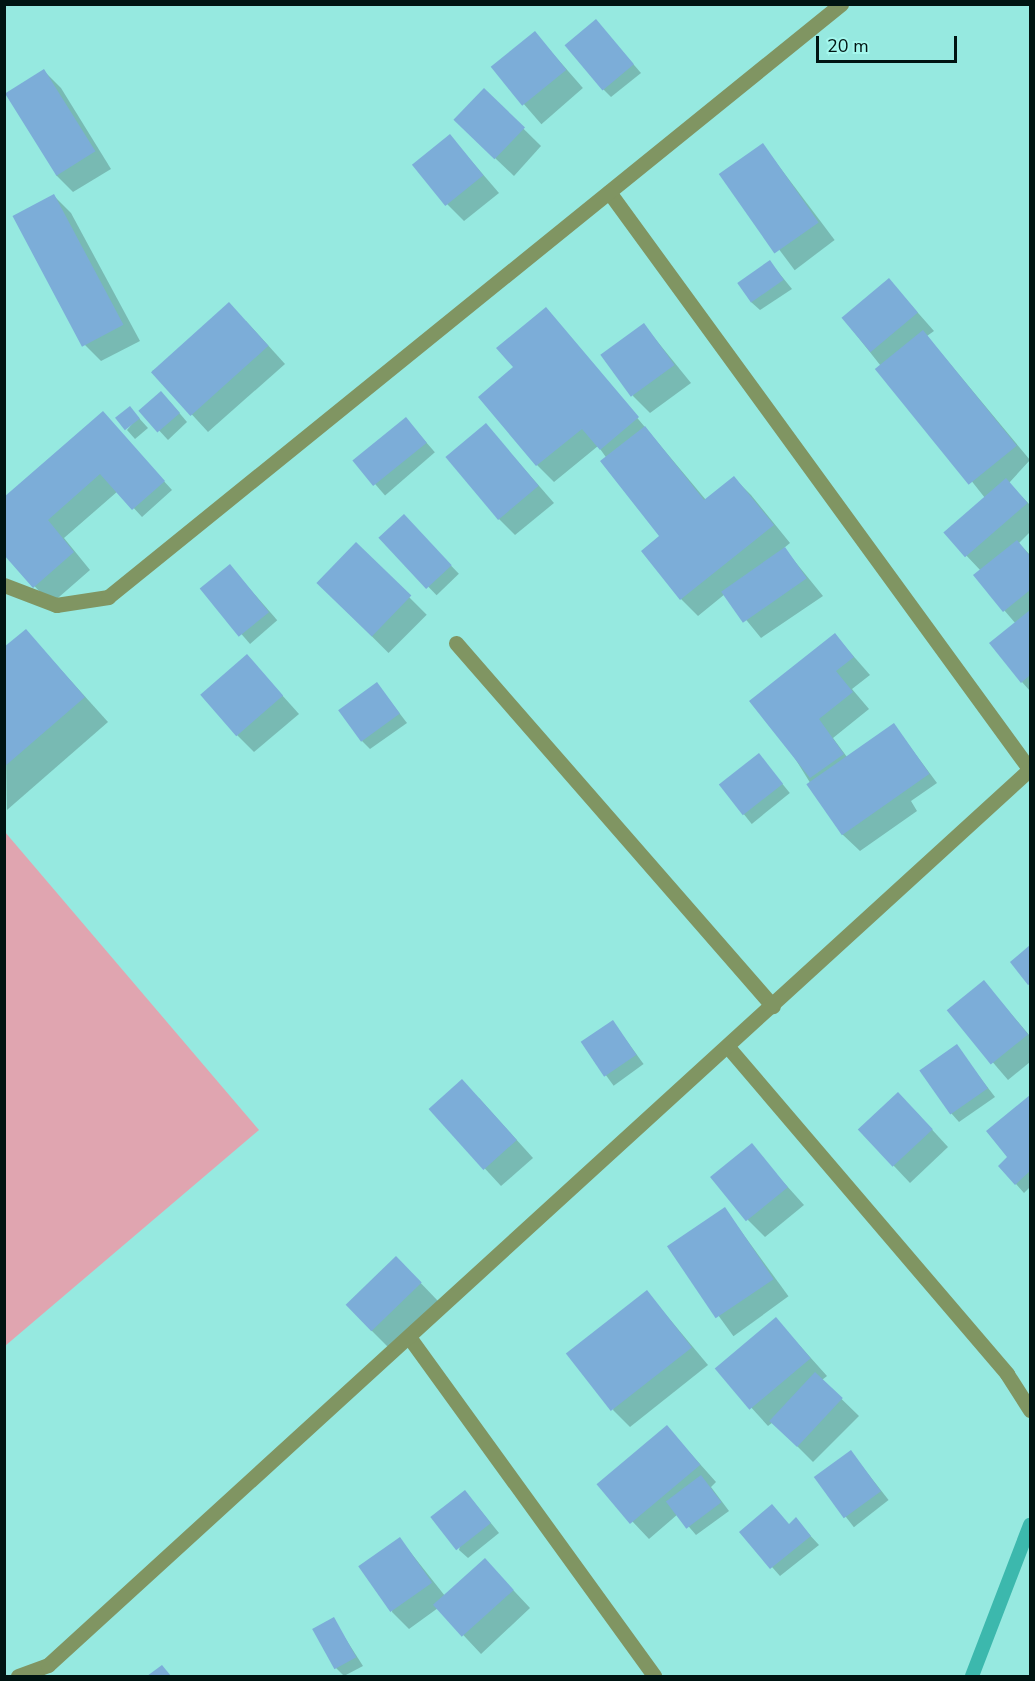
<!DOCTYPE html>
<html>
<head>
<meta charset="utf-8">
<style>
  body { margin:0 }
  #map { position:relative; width:1035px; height:1681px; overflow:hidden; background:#96e9e0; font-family:"Nunito Sans",sans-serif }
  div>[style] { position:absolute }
  .green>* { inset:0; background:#e0a5b0 }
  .shadow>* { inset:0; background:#0003; transform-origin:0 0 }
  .stream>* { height:14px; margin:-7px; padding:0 7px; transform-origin:7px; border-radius:7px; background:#3cb8ad }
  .building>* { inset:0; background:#7cadd8; transform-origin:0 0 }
  .street>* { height:15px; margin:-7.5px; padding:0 7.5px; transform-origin:7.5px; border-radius:7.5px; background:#809562 }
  span { translate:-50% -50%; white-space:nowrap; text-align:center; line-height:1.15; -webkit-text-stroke:6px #a4f7ed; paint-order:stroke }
  .frame { position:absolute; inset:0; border:6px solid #001412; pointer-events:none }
  .scale { position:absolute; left:816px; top:36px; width:141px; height:27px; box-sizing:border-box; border:3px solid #001412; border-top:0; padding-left:8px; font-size:18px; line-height:21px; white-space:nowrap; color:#001412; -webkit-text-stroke:4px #a4f7ed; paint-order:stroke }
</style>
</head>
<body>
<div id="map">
  <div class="green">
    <div style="clip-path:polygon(5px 832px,259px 1130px,5px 1346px,4px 1346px)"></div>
  </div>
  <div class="shadow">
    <div style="clip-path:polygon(596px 21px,641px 73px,611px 97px,603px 89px)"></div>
    <div style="left:535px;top:33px;width:73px;height:55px;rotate:49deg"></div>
    <div style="clip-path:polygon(44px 71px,61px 88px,111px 169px,73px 192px,56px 175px)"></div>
    <div style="clip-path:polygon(484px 90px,541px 146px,514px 176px,473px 137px)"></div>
    <div style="clip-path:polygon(450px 136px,499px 193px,464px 221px,447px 204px)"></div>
    <div style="left:763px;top:145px;width:119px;height:50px;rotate:53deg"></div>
    <div style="clip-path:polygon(54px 196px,71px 213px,140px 341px,101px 361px,84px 344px)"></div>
    <div style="clip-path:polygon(770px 262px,792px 289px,760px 310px,751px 302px)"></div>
    <div style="clip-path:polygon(889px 280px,934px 331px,927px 336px,1030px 460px,1009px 483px,1030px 505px,1030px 532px,1019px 543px,1030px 555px,1030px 691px,1022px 682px,1016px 624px,975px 576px,981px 571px,946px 534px,985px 498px,843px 318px)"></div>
    <div style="clip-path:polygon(546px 309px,706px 500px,734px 478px,751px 495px,790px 543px,784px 548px,823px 596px,761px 638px,725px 594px,698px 616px,681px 599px,662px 536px,598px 446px,554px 482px,537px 465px,515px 368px)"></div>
    <div style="clip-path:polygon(246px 321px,285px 364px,208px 432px,152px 371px)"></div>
    <div style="clip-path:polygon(644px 325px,691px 383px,650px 413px,633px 396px)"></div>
    <div style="clip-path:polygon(170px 402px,187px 422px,168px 440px,141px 411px)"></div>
    <div style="clip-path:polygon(102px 413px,172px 490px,142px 517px,118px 491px,64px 538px,90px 570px,51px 604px,4px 553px)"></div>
    <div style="clip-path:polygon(138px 417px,148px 428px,135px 439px,127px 430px)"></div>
    <div style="left:406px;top:419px;width:44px;height:66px;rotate:49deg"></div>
    <div style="clip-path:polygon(486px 425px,554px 503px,515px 535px,498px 518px)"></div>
    <div style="left:404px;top:517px;width:79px;height:31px;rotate:46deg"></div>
    <div style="left:356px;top:544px;width:100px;height:54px;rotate:45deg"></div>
    <div style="left:230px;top:566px;width:72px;height:36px;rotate:49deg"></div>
    <div style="clip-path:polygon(26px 631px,108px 722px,7px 810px,4px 649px)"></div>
    <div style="clip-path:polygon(835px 635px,870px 675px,852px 689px,869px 709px,833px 738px,847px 757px,894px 725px,937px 783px,911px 801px,917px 811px,860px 851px,842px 834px,786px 744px)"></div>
    <div style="clip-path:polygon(247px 656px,299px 714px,254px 752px,237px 735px)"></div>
    <div style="clip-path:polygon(377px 684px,407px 723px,370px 749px,362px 741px)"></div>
    <div style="left:759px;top:755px;width:49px;height:49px;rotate:51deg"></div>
    <div style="clip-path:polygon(1030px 947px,1030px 985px,1012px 962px)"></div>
    <div style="clip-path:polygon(984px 982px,1030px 1036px,1030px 1062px,1008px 1080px,948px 1010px)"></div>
    <div style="left:613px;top:1022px;width:52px;height:37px;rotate:54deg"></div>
    <div style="clip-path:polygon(956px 1046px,995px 1097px,959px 1122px,951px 1113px)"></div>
    <div style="clip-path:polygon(1030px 1097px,1030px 1187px,1024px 1193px,1016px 1184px,1009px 1157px,988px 1131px)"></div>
    <div style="clip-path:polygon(479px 1098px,533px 1158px,501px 1186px,430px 1109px)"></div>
    <div style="clip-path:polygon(915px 1111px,948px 1147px,910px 1183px,860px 1130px)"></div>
    <div style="clip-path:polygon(751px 1146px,804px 1205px,765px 1237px,748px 1220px)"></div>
    <div style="left:725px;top:1209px;width:108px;height:68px;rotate:54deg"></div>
    <div style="clip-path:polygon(413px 1275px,438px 1301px,388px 1347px,371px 1330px)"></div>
    <div style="clip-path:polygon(647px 1292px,708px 1365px,630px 1427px,613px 1410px)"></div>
    <div style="clip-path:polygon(776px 1319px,827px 1376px,822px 1380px,859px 1416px,813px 1462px,773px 1422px,768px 1426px,717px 1370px)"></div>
    <div style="clip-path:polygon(667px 1427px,716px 1482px,711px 1487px,729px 1511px,696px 1535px,678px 1514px,649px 1539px,632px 1521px)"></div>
    <div style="left:851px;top:1452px;width:61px;height:44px;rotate:52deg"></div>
    <div style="clip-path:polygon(473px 1501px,499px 1533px,468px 1558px,459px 1550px)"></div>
    <div style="clip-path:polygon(796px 1520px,819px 1545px,780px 1576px,741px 1532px,790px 1525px)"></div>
    <div style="clip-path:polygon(400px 1539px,445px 1596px,485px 1560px,530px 1608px,481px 1654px,438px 1608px,409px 1629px,392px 1612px)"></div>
    <div style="clip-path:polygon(333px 1619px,363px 1666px,344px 1676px,336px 1668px)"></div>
  </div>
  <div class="stream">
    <div style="left:972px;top:1676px;width:162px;rotate:-69deg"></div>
  </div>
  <div class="building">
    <div style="left:596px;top:19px;width:59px;height:41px;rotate:50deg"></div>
    <div style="left:535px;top:31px;width:50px;height:57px;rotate:51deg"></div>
    <div style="left:44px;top:69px;width:97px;height:46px;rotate:58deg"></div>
    <div style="left:484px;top:88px;width:57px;height:44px;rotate:44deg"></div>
    <div style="left:450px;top:134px;width:53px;height:49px;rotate:51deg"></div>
    <div style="left:763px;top:143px;width:97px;height:54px;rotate:55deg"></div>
    <div style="left:54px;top:194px;width:148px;height:47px;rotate:62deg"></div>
    <div style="left:770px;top:260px;width:24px;height:40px;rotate:55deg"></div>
    <div style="left:889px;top:278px;width:45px;height:62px;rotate:50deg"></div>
    <div style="left:229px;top:302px;width:59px;height:105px;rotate:48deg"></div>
    <div style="clip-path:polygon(546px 307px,639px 417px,600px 450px,582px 429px,536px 466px,478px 397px,513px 367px,496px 348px)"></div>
    <div style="left:644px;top:323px;width:52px;height:54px;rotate:54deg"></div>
    <div style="left:923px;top:330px;width:149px;height:62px;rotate:51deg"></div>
    <div style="left:161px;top:391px;width:29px;height:30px;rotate:49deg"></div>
    <div style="left:130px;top:406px;width:16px;height:19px;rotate:52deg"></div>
    <div style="clip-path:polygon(103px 411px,165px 481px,132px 510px,100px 474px,48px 520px,74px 552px,33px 588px,4px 555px,4px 497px)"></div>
    <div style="left:406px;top:417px;width:33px;height:69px;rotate:51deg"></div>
    <div style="left:486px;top:423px;width:82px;height:53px;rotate:50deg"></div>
    <div style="clip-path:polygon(645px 426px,704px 500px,734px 476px,774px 525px,680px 600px,641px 551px,659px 536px,600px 461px)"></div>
    <div style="left:1006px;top:478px;width:33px;height:83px;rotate:49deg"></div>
    <div style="left:404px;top:514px;width:70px;height:35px;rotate:47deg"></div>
    <div style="clip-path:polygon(1017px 540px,1030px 556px,1030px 590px,1003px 612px,973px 575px)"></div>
    <div style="left:356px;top:542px;width:77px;height:57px;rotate:44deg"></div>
    <div style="left:785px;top:547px;width:38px;height:78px;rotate:55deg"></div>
    <div style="left:230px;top:564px;width:62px;height:39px;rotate:51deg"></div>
    <div style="clip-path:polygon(1030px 610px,1030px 675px,1021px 683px,989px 643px)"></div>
    <div style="clip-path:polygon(26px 629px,85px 697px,4px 767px,4px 647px)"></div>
    <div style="clip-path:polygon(835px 633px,854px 657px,836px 671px,853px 692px,819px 719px,844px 754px,810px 778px,749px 701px)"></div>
    <div style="left:247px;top:654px;width:55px;height:62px;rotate:49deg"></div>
    <div style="left:377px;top:682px;width:39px;height:48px;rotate:54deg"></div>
    <div style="left:894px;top:723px;width:62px;height:107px;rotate:55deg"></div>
    <div style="left:759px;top:753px;width:39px;height:51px;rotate:52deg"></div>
    <div style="clip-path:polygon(1030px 945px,1030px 984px,1028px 985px,1010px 962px)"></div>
    <div style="left:984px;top:980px;width:70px;height:48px;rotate:51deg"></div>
    <div style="left:613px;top:1020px;width:42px;height:39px;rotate:56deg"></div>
    <div style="left:957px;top:1044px;width:54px;height:46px;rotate:55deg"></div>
    <div style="left:462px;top:1079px;width:82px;height:45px;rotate:48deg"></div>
    <div style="left:898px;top:1092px;width:51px;height:55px;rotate:47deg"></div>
    <div style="clip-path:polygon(1030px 1095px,1030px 1171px,1015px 1185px,998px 1166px,1007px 1157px,986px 1131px)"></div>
    <div style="left:752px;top:1143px;width:57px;height:54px;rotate:51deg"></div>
    <div style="left:725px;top:1207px;width:87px;height:70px;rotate:56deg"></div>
    <div style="left:396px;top:1256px;width:37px;height:70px;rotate:46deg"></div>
    <div style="left:647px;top:1290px;width:73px;height:103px;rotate:52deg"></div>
    <div style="left:776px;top:1317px;width:54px;height:80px;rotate:50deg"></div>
    <div style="left:815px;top:1372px;width:38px;height:67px;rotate:43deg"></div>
    <div style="left:667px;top:1425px;width:52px;height:92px;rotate:50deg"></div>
    <div style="left:851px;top:1450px;width:51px;height:46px;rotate:54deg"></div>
    <div style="left:701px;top:1475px;width:34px;height:44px;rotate:53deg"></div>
    <div style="left:465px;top:1490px;width:42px;height:44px;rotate:52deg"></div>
    <div style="clip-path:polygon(772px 1504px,789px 1524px,796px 1517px,811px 1536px,770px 1569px,739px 1532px)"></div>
    <div style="left:400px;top:1537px;width:56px;height:51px;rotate:55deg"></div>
    <div style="left:485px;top:1558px;width:43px;height:70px;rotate:48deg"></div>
    <div style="left:334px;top:1617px;width:46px;height:25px;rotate:61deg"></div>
    <div style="clip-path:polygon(162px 1665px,171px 1676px,147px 1676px)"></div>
  </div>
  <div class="street">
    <div style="left:609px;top:192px;width:715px;rotate:53.93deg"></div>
    <div style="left:4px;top:585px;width:56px;rotate:21deg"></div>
    <div style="left:56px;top:605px;width:53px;rotate:-8.7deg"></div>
    <div style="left:108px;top:597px;width:943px;rotate:-38.97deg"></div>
    <div style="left:456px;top:643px;width:482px;rotate:48.9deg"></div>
    <div style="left:728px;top:1047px;width:430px;rotate:49.5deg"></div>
    <div style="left:1007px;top:1374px;width:43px;rotate:57.4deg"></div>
    <div style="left:409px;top:1337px;width:418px;rotate:54.1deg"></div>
    <div style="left:18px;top:1676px;width:32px;rotate:-20deg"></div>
    <div style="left:48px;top:1665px;width:1329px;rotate:-42.38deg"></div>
  </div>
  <div class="frame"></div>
  <div class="scale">20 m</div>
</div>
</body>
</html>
